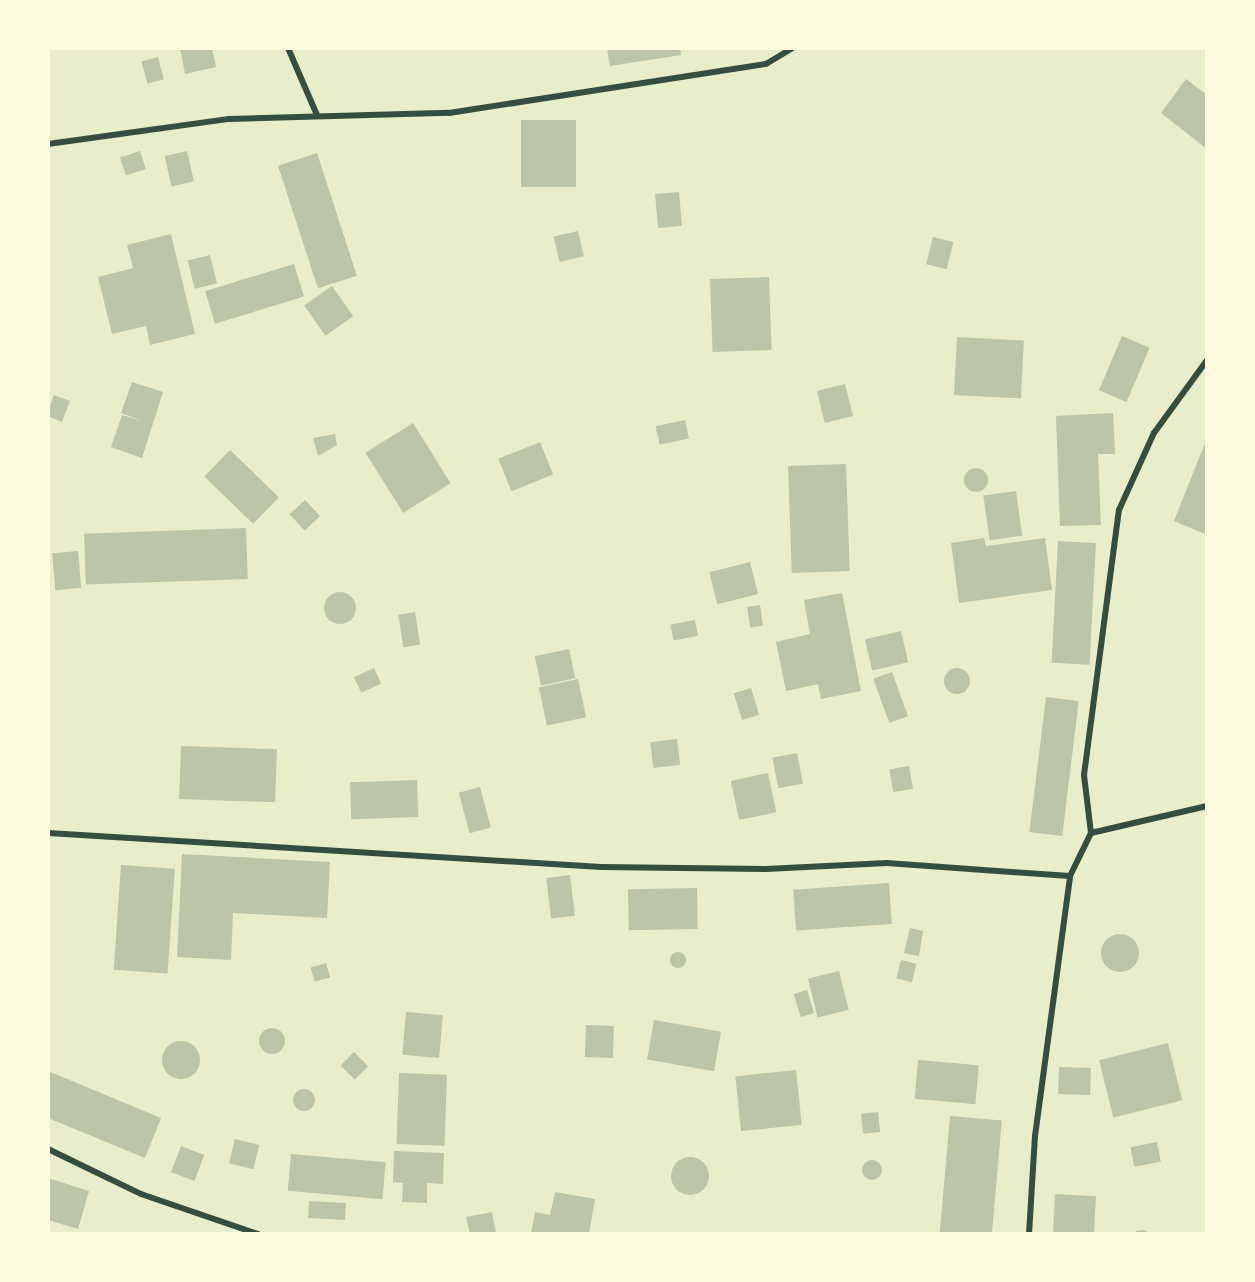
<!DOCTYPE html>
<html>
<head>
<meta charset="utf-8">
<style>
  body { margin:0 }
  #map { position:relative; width:1255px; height:1282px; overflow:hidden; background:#e9edc9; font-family:"DM Sans",sans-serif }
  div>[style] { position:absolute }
  .building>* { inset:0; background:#bcc5a7; transform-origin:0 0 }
  .round { border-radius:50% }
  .minor>* { height:6px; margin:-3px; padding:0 3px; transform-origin:3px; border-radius:3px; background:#344e41 }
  span { translate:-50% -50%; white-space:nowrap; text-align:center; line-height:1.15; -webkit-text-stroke:6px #fefae0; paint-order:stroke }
  .frame { position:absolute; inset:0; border:50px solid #fefae0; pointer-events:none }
</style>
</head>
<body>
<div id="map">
  <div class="building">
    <div style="clip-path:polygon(180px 48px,212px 48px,216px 67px,185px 74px)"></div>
    <div style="clip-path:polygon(607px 48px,680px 48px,681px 55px,610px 66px)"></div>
    <div style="left:158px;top:57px;width:23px;height:17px;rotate:75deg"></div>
    <div style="clip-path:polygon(1186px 79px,1207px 95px,1207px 149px,1161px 113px)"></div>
    <div style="left:521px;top:120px;width:55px;height:67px"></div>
    <div style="left:140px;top:151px;width:19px;height:21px;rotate:72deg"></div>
    <div style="left:187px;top:151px;width:31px;height:23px;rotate:77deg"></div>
    <div style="left:317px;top:153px;width:129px;height:41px;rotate:72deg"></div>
    <div style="left:679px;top:192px;width:34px;height:24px;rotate:85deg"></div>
    <div style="left:578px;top:231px;width:26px;height:25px;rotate:77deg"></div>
    <div style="clip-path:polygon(171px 234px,195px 334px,150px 345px,146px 326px,112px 334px,98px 277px,133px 268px,127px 245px)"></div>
    <div style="left:933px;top:237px;width:21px;height:28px;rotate:14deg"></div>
    <div style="left:210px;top:255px;width:29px;height:23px;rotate:76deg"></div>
    <div style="left:294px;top:264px;width:34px;height:93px;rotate:73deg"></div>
    <div style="left:769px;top:277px;width:73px;height:59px;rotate:88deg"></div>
    <div style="left:332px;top:286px;width:37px;height:34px;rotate:55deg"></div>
    <div style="left:1122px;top:336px;width:30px;height:59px;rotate:23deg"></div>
    <div style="left:957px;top:337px;width:67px;height:58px;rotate:3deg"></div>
    <div style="clip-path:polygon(132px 382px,163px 392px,142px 458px,111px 447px,122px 415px,142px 421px,121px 413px)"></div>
    <div style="left:845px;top:384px;width:33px;height:29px;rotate:76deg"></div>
    <div style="left:54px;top:395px;width:17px;height:22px;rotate:21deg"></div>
    <div style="clip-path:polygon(1113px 413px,1115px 454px,1098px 454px,1101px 525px,1060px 526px,1056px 416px)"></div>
    <div style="left:685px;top:420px;width:19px;height:30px;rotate:78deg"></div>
    <div style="left:413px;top:423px;width:71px;height:56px;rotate:58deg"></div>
    <div style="clip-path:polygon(335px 434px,337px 445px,318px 456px,313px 438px)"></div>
    <div style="clip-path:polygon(1207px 438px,1207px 535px,1174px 521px)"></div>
    <div style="left:540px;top:442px;width:35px;height:45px;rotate:68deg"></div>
    <div style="left:230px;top:450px;width:68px;height:37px;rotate:44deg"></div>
    <div style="left:846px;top:464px;width:107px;height:58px;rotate:88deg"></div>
    <div class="round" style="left:964px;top:468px;width:24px;height:24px"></div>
    <div style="left:1016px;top:491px;width:45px;height:33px;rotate:82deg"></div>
    <div style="left:305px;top:500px;width:22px;height:21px;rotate:47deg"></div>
    <div style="left:246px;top:528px;width:51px;height:162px;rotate:88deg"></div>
    <div style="clip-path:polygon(984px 538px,986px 546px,1045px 538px,1052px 590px,959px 603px,951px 543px)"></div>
    <div style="left:1058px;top:541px;width:38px;height:122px;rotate:3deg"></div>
    <div style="left:78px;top:551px;width:37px;height:26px;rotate:85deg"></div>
    <div style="left:750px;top:562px;width:33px;height:42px;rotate:76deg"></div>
    <div class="round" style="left:324px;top:592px;width:32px;height:32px"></div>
    <div style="clip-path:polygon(842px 593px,861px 691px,821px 699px,818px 684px,786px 691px,776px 642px,810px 634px,804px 600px)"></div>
    <div style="left:760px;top:605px;width:21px;height:13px;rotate:82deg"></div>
    <div style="left:415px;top:612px;width:33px;height:17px;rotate:81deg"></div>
    <div style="left:695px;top:620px;width:16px;height:25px;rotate:79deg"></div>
    <div style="left:901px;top:631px;width:32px;height:37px;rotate:77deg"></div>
    <div style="left:569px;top:649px;width:30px;height:35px;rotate:78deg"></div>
    <div class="round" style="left:944px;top:668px;width:26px;height:26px"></div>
    <div style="left:374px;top:668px;width:17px;height:22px;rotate:65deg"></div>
    <div style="left:892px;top:672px;width:47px;height:20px;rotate:70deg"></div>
    <div style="left:578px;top:679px;width:39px;height:40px;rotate:78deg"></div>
    <div style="left:751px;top:688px;width:28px;height:18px;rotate:73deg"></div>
    <div style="left:1046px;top:697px;width:33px;height:136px;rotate:7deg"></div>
    <div style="left:677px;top:739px;width:26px;height:27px;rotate:83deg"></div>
    <div style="left:181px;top:746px;width:96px;height:53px;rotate:2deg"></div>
    <div style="left:797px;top:753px;width:31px;height:25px;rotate:79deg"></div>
    <div style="left:909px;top:766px;width:23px;height:20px;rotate:80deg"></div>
    <div style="left:768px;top:773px;width:40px;height:38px;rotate:78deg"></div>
    <div style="left:417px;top:780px;width:37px;height:67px;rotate:88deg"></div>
    <div style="left:480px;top:787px;width:42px;height:22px;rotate:75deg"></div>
    <div style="clip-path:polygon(182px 854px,330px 862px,327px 918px,233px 913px,231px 960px,177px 957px)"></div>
    <div style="left:121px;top:865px;width:54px;height:105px;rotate:4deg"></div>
    <div style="left:570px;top:875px;width:41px;height:24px;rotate:83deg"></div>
    <div style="left:889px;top:883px;width:41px;height:96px;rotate:86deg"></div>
    <div style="left:697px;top:888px;width:41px;height:69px;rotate:89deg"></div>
    <div style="clip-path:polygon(910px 928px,923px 931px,919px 956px,904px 953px)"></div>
    <div class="round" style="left:1101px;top:934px;width:38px;height:38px"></div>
    <div class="round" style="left:670px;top:952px;width:16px;height:16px"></div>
    <div style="left:901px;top:960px;width:16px;height:19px;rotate:14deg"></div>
    <div style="left:326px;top:963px;width:15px;height:16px;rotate:74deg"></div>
    <div style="left:839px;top:971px;width:40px;height:32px;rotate:76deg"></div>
    <div style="left:807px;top:990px;width:24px;height:14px;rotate:73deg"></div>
    <div style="left:406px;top:1012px;width:37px;height:43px;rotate:5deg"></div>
    <div style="left:654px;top:1020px;width:68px;height:40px;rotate:10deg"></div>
    <div style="left:586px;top:1025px;width:28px;height:32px;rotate:2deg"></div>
    <div class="round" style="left:259px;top:1028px;width:26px;height:26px"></div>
    <div class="round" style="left:162px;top:1041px;width:38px;height:38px"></div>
    <div style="left:1168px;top:1043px;width:59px;height:71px;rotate:76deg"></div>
    <div style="left:354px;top:1052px;width:20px;height:19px;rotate:45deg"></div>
    <div style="left:918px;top:1060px;width:61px;height:39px;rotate:5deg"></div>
    <div style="left:1059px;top:1067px;width:32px;height:27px;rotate:2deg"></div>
    <div style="left:796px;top:1070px;width:55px;height:61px;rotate:84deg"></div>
    <div style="clip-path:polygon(48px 1071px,161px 1118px,145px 1158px,48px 1118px)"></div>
    <div style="left:399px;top:1073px;width:48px;height:71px;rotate:2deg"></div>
    <div class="round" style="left:293px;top:1089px;width:22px;height:22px"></div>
    <div style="left:878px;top:1112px;width:20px;height:17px;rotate:84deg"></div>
    <div style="left:950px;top:1116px;width:52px;height:119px;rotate:5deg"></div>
    <div style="left:235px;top:1139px;width:25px;height:25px;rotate:14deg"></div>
    <div style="left:1157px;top:1142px;width:20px;height:27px;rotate:79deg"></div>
    <div style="left:181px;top:1146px;width:25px;height:28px;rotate:21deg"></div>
    <div style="clip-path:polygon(394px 1151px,444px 1153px,443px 1184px,427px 1183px,427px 1203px,402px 1202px,403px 1183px,393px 1182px)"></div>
    <div style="left:291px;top:1154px;width:95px;height:37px;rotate:5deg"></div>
    <div class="round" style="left:671px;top:1157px;width:38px;height:38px"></div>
    <div class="round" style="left:862px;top:1160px;width:20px;height:20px"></div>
    <div style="clip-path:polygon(48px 1178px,89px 1191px,78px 1229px,48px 1220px)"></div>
    <div style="clip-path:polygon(555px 1192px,595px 1199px,589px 1234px,531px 1234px,535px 1212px,550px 1215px)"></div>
    <div style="left:1055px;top:1194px;width:41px;height:40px;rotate:3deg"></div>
    <div style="left:309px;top:1201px;width:37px;height:17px;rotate:3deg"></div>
    <div style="clip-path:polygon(492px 1212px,496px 1234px,470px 1234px,466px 1217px)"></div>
    <div style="clip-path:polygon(1144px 1230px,1151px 1234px,1134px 1234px,1136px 1231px)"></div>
  </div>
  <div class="minor">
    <div style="left:288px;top:48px;width:73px;rotate:66.6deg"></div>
    <div style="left:48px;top:144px;width:183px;rotate:-7.9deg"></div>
    <div style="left:229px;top:119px;width:220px;rotate:-1.6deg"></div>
    <div style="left:449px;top:113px;width:321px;rotate:-8.8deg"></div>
    <div style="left:766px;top:64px;width:31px;rotate:-31deg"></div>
    <div style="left:48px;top:833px;width:554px;rotate:3.52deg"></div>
    <div style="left:601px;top:867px;width:165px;rotate:0.7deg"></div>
    <div style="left:766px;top:869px;width:121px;rotate:-2.8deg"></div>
    <div style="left:887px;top:863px;width:183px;rotate:4.1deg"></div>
    <div style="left:1091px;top:833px;width:119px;rotate:-13.1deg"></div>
    <div style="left:48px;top:1149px;width:103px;rotate:25.8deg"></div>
    <div style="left:141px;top:1194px;width:124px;rotate:18.9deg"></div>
    <div style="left:1029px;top:1234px;width:98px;rotate:-86.5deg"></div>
    <div style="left:1035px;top:1136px;width:262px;rotate:-82.3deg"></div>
    <div style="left:1070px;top:876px;width:48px;rotate:-64deg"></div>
    <div style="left:1091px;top:833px;width:58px;rotate:-96.9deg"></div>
    <div style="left:1084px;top:775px;width:267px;rotate:-82.5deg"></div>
    <div style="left:1119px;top:510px;width:85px;rotate:-65.6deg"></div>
    <div style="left:1154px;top:433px;width:90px;rotate:-54deg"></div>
  </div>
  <div class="frame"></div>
</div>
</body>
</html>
